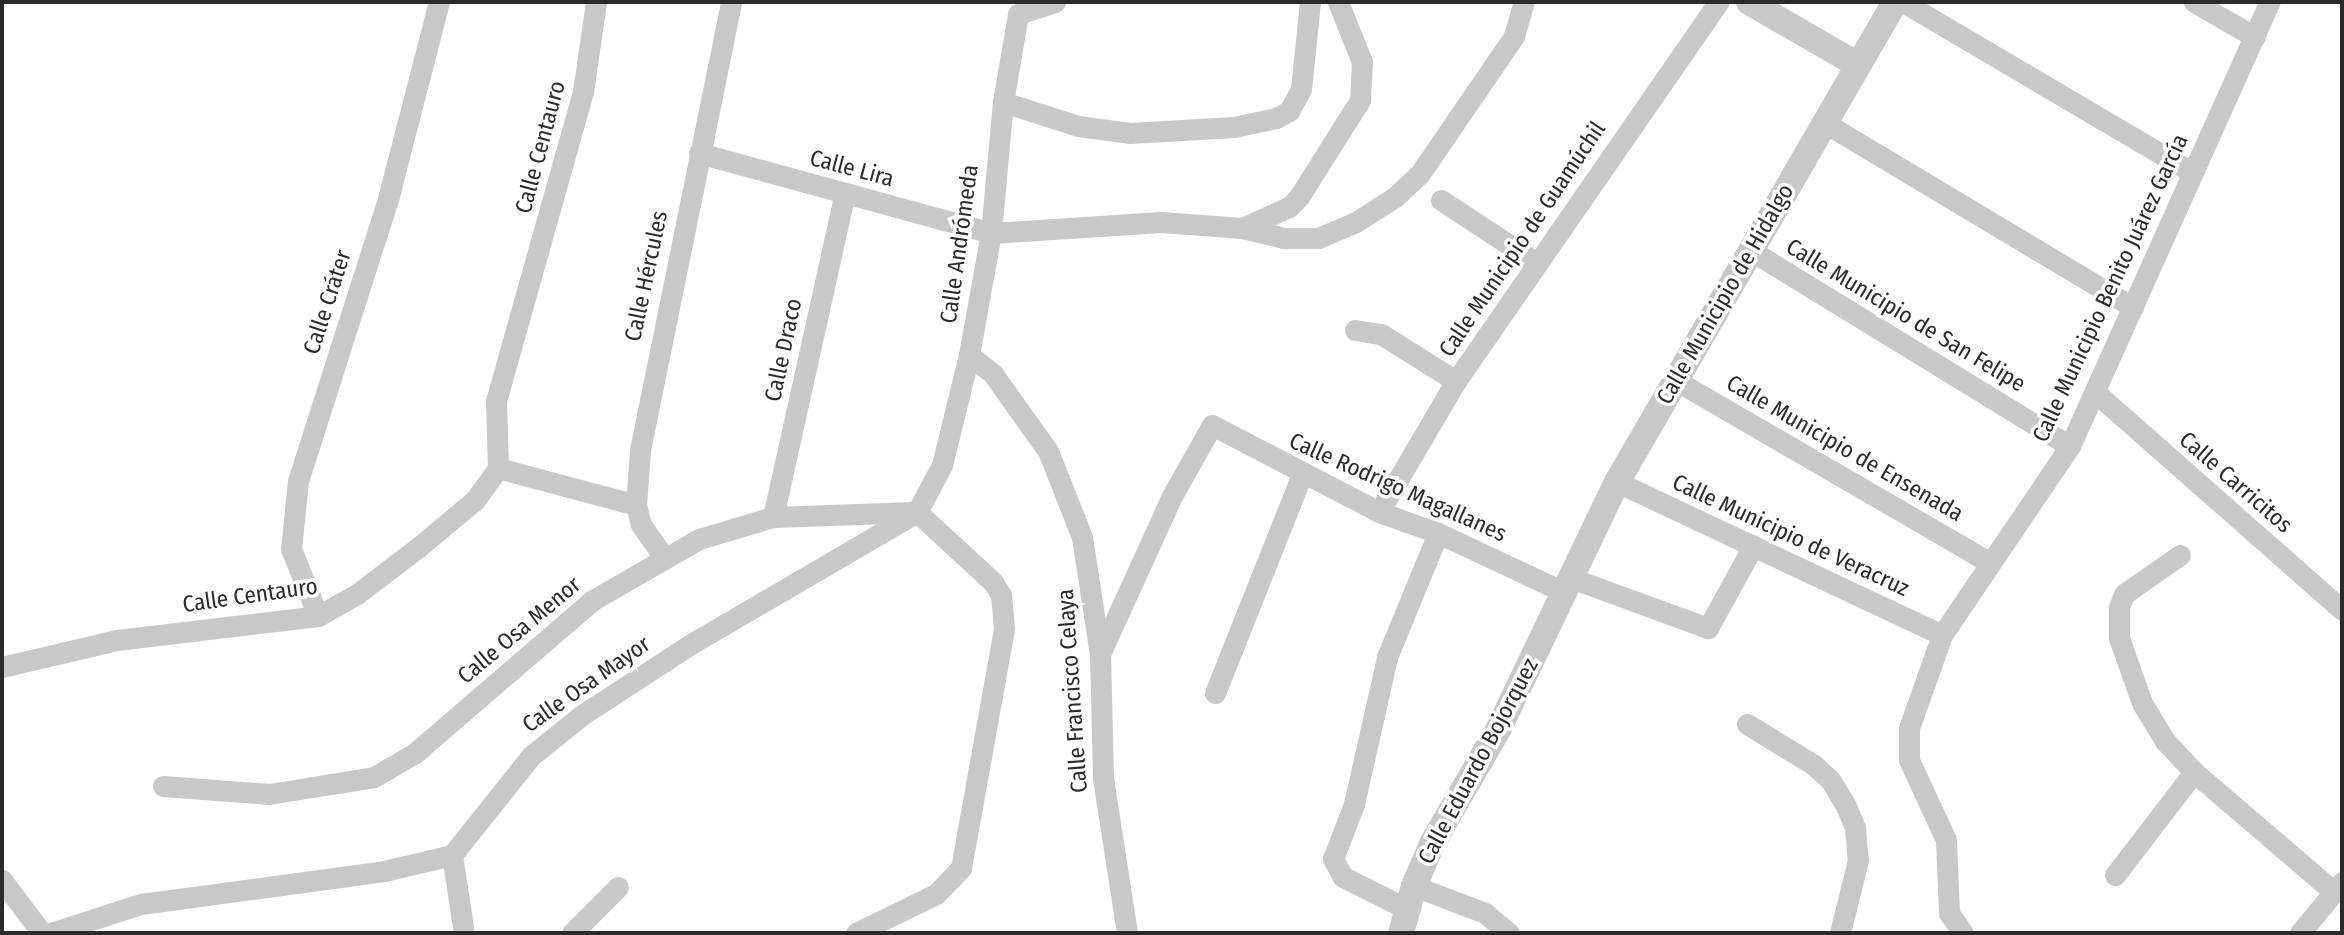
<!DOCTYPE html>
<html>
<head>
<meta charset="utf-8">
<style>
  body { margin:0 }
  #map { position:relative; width:2344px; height:935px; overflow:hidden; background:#fff; font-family:"Fira Sans Condensed",sans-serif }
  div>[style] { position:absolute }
  .minor>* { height:21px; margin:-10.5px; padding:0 10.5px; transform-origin:10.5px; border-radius:10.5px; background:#c8c8c8 }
  .tertiary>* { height:26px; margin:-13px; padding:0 13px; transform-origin:13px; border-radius:13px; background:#c8c8c8 }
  span { translate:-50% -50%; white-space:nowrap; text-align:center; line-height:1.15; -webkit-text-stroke:7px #fff; paint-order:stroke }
  .street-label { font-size:23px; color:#2b2b2b }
  .frame { position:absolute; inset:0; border:4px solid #2b2b2b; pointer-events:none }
</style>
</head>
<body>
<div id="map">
  <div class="minor">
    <div style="left:1903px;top:2px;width:335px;rotate:30.5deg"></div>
    <div style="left:2194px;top:2px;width:70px;rotate:29.8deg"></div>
    <div style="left:1003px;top:102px;width:79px;rotate:17.7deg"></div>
    <div style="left:1078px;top:126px;width:52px;rotate:7.7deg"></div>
    <div style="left:1130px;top:133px;width:104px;rotate:-3.3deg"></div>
    <div style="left:1234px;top:127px;width:43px;rotate:-12.1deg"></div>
    <div style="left:1276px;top:118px;width:15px;rotate:-28deg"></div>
    <div style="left:1289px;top:111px;width:25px;rotate:-61deg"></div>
    <div style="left:1301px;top:89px;width:87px;rotate:-84.1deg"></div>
    <div style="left:1825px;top:123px;width:359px;rotate:30.9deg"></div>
    <div style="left:699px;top:153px;width:303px;rotate:15.3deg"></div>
    <div style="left:991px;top:233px;width:170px;rotate:-3.7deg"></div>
    <div style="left:1161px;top:222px;width:81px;rotate:4.2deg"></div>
    <div style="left:1242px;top:228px;width:43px;rotate:13.4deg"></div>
    <div style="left:1284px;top:238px;width:34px"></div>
    <div style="left:1318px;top:238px;width:41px;rotate:-22.8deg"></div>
    <div style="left:1356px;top:222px;width:46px;rotate:-32.7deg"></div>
    <div style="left:1395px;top:197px;width:33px;rotate:-43deg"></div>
    <div style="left:1419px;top:175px;width:168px;rotate:-55.6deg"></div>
    <div style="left:1514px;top:36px;width:35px;rotate:-74deg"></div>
    <div style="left:1441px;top:200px;width:115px;rotate:33.3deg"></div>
    <div style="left:1242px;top:228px;width:51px;rotate:-24.1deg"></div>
    <div style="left:1289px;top:207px;width:14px;rotate:-45deg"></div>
    <div style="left:1299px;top:197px;width:115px;rotate:-57.8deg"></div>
    <div style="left:1360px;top:100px;width:38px;rotate:-87deg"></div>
    <div style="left:1362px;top:62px;width:65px;rotate:-111.8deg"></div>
    <div style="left:1750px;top:250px;width:375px;rotate:31.5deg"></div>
    <div style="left:1355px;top:330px;width:26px;rotate:9deg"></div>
    <div style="left:1381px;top:334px;width:89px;rotate:32.1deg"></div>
    <div style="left:969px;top:355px;width:31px;rotate:38deg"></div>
    <div style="left:993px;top:374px;width:95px;rotate:54.5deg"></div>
    <div style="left:1048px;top:451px;width:92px;rotate:68.4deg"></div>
    <div style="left:1082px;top:537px;width:118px;rotate:81.3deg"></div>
    <div style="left:1100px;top:654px;width:124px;rotate:88.6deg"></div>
    <div style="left:1103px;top:778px;width:157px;rotate:81.2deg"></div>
    <div style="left:1675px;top:380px;width:363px;rotate:30.1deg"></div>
    <div style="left:2096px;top:393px;width:328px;rotate:41.4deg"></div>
    <div style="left:498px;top:468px;width:67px;rotate:-91.7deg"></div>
    <div style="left:496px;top:401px;width:321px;rotate:-74.3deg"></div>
    <div style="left:583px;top:92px;width:91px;rotate:-81.8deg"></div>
    <div style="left:1617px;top:482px;width:359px;rotate:25.2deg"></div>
    <div style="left:1379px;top:512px;width:152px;rotate:-59.6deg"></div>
    <div style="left:1456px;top:381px;width:461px;rotate:-55.3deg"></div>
    <div style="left:773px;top:517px;width:332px;rotate:-77.5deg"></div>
    <div style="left:2180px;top:555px;width:68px;rotate:145.1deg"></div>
    <div style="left:2124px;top:594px;width:14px;rotate:111deg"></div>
    <div style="left:2119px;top:607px;width:31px;rotate:90deg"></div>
    <div style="left:2119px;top:638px;width:69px;rotate:70.5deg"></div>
    <div style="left:2142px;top:703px;width:44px;rotate:58.8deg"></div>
    <div style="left:2165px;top:741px;width:42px;rotate:46.9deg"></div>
    <div style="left:2194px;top:772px;width:184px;rotate:40.6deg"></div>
    <div style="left:663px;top:556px;width:39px;rotate:-125deg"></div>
    <div style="left:641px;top:524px;width:20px;rotate:-105deg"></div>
    <div style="left:636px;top:505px;width:55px;rotate:-85.8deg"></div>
    <div style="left:640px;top:450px;width:457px;rotate:-78.5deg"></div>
    <div style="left:1571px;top:578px;width:146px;rotate:20.1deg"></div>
    <div style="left:1708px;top:628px;width:94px;rotate:-61.2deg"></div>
    <div style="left:318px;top:616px;width:72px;rotate:-111.9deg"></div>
    <div style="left:291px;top:549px;width:68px;rotate:-84.1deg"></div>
    <div style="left:298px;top:481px;width:300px;rotate:-72.3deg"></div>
    <div style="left:389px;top:195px;width:199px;rotate:-75.5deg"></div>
    <div style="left:1100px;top:654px;width:174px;rotate:-65.5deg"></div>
    <div style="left:1172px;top:496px;width:81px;rotate:-60.6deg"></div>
    <div style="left:1212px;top:425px;width:188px;rotate:27.5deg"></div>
    <div style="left:1379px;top:512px;width:63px;rotate:19.6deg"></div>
    <div style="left:1438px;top:533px;width:139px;rotate:25.1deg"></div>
    <div style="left:2px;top:667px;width:118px;rotate:-13.2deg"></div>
    <div style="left:117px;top:640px;width:202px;rotate:-6.8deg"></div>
    <div style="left:318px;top:616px;width:45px;rotate:-29.4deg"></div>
    <div style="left:357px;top:594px;width:79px;rotate:-37.3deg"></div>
    <div style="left:420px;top:546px;width:72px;rotate:-39.9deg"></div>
    <div style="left:475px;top:500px;width:39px;rotate:-54deg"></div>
    <div style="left:498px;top:468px;width:143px;rotate:15deg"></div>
    <div style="left:1215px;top:693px;width:236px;rotate:-68.3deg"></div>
    <div style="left:1747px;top:724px;width:79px;rotate:31.5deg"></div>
    <div style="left:1814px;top:765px;width:23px;rotate:43deg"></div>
    <div style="left:1831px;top:781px;width:27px;rotate:59deg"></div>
    <div style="left:1845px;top:804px;width:26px;rotate:67deg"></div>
    <div style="left:1855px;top:828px;width:32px;rotate:85deg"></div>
    <div style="left:1858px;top:860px;width:75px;rotate:103.9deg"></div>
    <div style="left:163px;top:786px;width:106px;rotate:4.3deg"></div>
    <div style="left:269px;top:794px;width:106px;rotate:-9.2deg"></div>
    <div style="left:374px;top:777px;width:48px;rotate:-30.3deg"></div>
    <div style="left:415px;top:753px;width:235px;rotate:-40.7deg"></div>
    <div style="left:593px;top:600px;width:122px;rotate:-29.9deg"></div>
    <div style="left:699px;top:539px;width:77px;rotate:-16.6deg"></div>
    <div style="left:773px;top:517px;width:142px;rotate:-2deg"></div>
    <div style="left:452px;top:855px;width:79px;rotate:81.3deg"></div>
    <div style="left:2115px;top:875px;width:130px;rotate:-52.5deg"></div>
    <div style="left:2px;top:880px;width:66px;rotate:53deg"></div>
    <div style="left:1414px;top:886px;width:76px;rotate:20.8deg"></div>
    <div style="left:1485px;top:913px;width:31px;rotate:40deg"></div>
    <div style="left:1407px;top:909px;width:72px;rotate:-153.4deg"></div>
    <div style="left:1343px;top:877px;width:21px;rotate:-119deg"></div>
    <div style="left:1333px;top:859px;width:59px;rotate:-69.1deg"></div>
    <div style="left:1354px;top:804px;width:151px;rotate:-77.3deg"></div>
    <div style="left:1387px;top:657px;width:134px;rotate:-67.6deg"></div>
    <div style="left:51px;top:933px;width:95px;rotate:-17.9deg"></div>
    <div style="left:141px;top:904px;width:245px;rotate:-7.7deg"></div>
    <div style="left:384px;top:871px;width:70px;rotate:-13.2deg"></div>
    <div style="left:452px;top:855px;width:127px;rotate:-51.4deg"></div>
    <div style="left:531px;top:756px;width:65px;rotate:-38.8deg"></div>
    <div style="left:582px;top:715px;width:130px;rotate:-33.1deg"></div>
    <div style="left:691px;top:644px;width:262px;rotate:-30.3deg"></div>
    <div style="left:917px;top:512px;width:53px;rotate:-62deg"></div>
    <div style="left:942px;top:465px;width:113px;rotate:-76.2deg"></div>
    <div style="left:969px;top:355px;width:124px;rotate:-79.8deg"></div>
    <div style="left:991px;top:233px;width:132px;rotate:-84.8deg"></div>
    <div style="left:1003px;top:102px;width:89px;rotate:-80.3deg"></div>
    <div style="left:1018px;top:14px;width:39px;rotate:-18deg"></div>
    <div style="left:572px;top:933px;width:65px;rotate:-45deg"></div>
    <div style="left:856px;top:933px;width:89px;rotate:-26deg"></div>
    <div style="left:936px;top:894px;width:36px;rotate:-46deg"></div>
    <div style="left:961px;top:868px;width:243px;rotate:-79.8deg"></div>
    <div style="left:1004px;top:629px;width:34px;rotate:-95deg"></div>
    <div style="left:1001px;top:595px;width:15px;rotate:-122deg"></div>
    <div style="left:993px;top:582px;width:103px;rotate:-137.4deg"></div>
    <div style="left:1963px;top:933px;width:24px;rotate:-125deg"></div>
    <div style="left:1949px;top:913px;width:73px;rotate:-92.4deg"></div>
    <div style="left:1946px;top:840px;width:88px;rotate:-114.8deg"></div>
    <div style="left:1909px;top:760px;width:32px;rotate:-90deg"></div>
    <div style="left:1909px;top:728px;width:99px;rotate:-70.5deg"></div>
    <div style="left:1942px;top:635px;width:228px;rotate:-55.9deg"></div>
    <div style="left:2070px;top:446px;width:487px;rotate:-65.8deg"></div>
    <div style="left:2300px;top:933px;width:66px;rotate:-50.5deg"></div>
  </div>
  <div class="tertiary">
    <div style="left:1749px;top:2px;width:126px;rotate:30deg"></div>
    <div style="left:1401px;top:933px;width:49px;rotate:-74.5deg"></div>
    <div style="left:1414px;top:886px;width:48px;rotate:-66.6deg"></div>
    <div style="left:1433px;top:842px;width:132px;rotate:-59.9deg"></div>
    <div style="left:1499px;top:728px;width:273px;rotate:-64.4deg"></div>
    <div style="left:1617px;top:482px;width:555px;rotate:-59.92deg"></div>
  </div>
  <div class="street-label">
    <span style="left:540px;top:147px;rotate:-75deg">Calle Centauro</span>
    <span style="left:852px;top:168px;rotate:15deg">Calle Lira</span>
    <span style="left:1522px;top:239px;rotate:-56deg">Calle Municipio de Guamúchil</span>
    <span style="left:959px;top:244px;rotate:-82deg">Calle Andrómeda</span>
    <span style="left:646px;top:276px;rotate:-78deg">Calle Hércules</span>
    <span style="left:2110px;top:288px;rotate:-65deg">Calle Municipio Benito Juárez García</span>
    <span style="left:1725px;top:294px;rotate:-60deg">Calle Municipio de Hidalgo</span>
    <span style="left:327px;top:302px;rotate:-72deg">Calle Cráter</span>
    <span style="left:1906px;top:315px;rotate:31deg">Calle Municipio de San Felipe</span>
    <span style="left:783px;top:350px;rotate:-78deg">Calle Draco</span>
    <span style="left:1845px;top:448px;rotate:30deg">Calle Municipio de Ensenada</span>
    <span style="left:2236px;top:482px;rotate:41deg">Calle Carricitos</span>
    <span style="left:1398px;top:487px;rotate:24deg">Calle Rodrigo Magallanes</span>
    <span style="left:1791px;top:535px;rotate:25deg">Calle Municipio de Veracruz</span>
    <span style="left:250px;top:595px;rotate:-8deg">Calle Centauro</span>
    <span style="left:519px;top:630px;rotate:-40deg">Calle Osa Menor</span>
    <span style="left:586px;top:684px;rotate:-35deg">Calle Osa Mayor</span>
    <span style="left:1072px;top:691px;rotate:-94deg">Calle Francisco Celaya</span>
    <span style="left:1478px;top:761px;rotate:-62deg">Calle Eduardo Bojorquez</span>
  </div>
  <div class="frame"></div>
</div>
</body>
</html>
